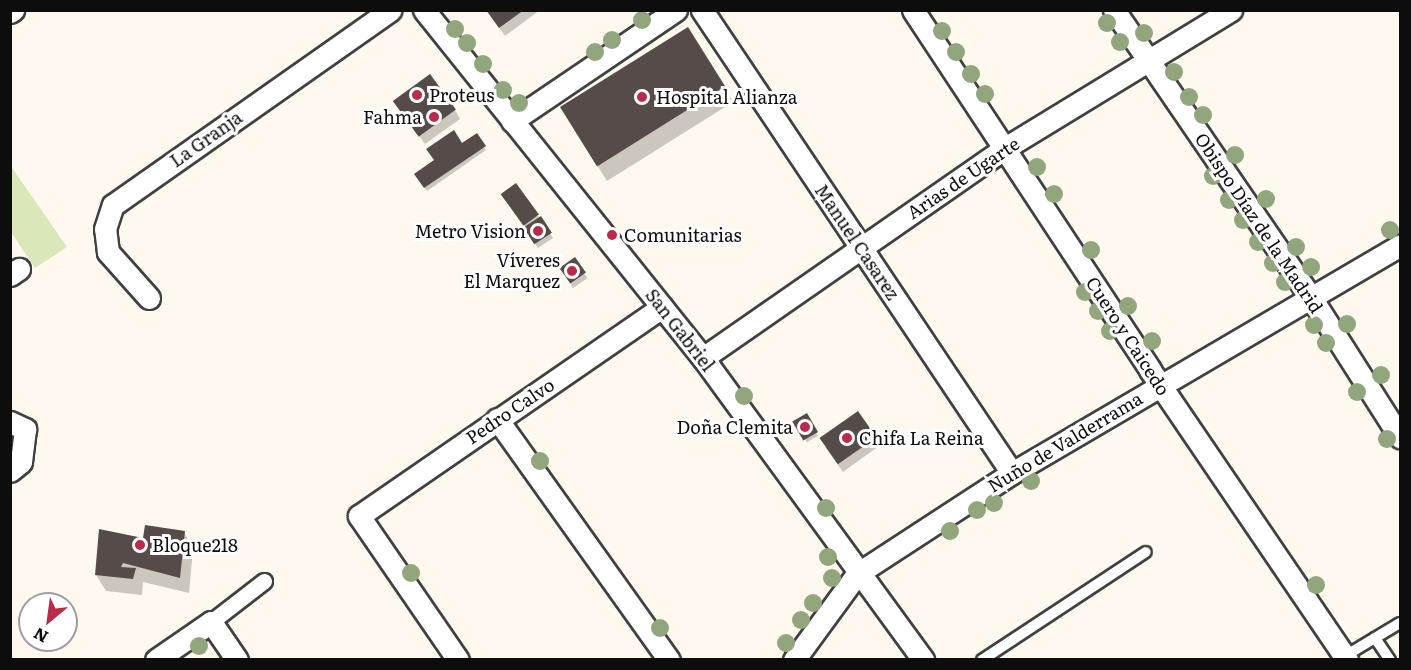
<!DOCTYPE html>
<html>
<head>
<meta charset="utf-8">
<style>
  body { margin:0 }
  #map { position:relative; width:1411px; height:670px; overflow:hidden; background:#fef8ee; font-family:Literata,serif }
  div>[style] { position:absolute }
  .green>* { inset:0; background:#d9e7b9 }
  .shadow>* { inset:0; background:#0003; transform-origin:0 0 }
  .building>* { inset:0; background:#554c4a; transform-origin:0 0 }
  .roads { filter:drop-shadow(2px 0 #404040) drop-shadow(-2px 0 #404040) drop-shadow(0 2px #404040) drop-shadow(0 -2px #404040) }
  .service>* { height:10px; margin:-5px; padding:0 5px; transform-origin:5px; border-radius:5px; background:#fff }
  .pedestrian>* { height:15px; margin:-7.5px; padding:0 7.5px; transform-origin:7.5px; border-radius:7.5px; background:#fff }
  .minor>* { height:21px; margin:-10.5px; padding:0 10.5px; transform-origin:10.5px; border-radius:10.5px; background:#fff }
  .trees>* { width:18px; height:18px; margin:-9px; border-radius:50%; background:#92a67d }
  .dots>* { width:16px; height:16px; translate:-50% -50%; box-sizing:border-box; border:3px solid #fff; border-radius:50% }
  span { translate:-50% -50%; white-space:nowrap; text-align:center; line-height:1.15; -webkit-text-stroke:6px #fff; paint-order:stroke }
  .poi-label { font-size:18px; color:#0d0d0d }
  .left { translate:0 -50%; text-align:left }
  .right { translate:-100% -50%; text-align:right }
  .street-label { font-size:18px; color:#0d0d0d }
  .frame { position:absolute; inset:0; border:12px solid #0d0d0d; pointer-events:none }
  .north { position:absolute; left:18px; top:592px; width:60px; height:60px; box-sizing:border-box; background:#fff; border:2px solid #9e9e9e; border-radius:50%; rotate:209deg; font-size:16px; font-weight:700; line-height:24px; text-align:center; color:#0d0d0d }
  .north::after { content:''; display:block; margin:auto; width:21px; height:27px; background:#b82b4b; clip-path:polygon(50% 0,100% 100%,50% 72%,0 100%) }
</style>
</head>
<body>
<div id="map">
  <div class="green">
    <div style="clip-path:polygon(10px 165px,67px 247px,35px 268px,11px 232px)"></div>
  </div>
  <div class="shadow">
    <div style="clip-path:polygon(487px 10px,540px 10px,505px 36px)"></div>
    <div style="clip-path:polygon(724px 86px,733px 102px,607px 181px,571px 124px)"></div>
    <div style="clip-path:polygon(455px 110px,460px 119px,425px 144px,410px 123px)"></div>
    <div style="clip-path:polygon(476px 135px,486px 150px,427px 191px,418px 178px,436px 161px)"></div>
    <div style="clip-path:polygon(505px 199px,538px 216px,553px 238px,538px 248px)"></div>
    <div style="left:575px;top:260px;width:22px;height:17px;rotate:56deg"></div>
    <div style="left:806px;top:415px;width:24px;height:13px;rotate:60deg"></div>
    <div style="clip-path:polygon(874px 438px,879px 446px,843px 472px,825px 447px)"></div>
    <div style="clip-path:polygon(100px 530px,144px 539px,184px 532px,193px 549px,189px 593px,143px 582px,142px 595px,106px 591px,96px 575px)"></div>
  </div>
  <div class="building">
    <div style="clip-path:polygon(486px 10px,524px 10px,499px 28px)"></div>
    <div style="left:688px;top:27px;width:70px;height:151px;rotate:58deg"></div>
    <div style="left:430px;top:74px;width:44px;height:46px;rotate:54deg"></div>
    <div style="clip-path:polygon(454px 130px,462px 143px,477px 133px,486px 146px,424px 188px,414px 174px,434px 160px,426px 149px)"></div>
    <div style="left:516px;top:183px;width:39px;height:19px;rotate:54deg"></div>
    <div style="left:541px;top:216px;width:20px;height:21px;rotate:57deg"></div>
    <div style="left:575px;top:257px;width:19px;height:19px;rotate:55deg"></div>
    <div style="left:858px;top:411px;width:32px;height:47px;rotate:55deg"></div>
    <div style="left:807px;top:413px;width:22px;height:17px;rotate:60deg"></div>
    <div style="clip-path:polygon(145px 525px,185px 531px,180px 578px,123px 563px,121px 567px,136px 568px,133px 579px,95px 575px,99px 529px,143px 538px)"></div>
  </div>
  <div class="roads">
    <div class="service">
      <div style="left:1375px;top:638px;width:27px;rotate:56deg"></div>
      <div style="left:1345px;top:656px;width:64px;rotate:-31deg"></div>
      <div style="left:982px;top:660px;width:196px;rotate:-33.4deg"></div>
    </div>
    <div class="pedestrian">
      <div style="left:211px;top:622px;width:67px;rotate:-37.7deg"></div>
    </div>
    <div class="minor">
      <div style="left:424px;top:10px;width:446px;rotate:51.3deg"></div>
      <div style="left:703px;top:358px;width:374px;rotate:53.9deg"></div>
      <div style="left:702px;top:10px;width:557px;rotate:56.2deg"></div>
      <div style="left:913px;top:10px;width:431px;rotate:56.6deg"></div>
      <div style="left:1150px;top:370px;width:351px;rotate:55.8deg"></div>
      <div style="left:1114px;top:10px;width:350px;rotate:55.6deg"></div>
      <div style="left:1312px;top:299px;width:164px;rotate:57.5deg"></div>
      <div style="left:10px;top:12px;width:4px;rotate:-34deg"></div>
      <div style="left:512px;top:121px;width:198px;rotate:-34.1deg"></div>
      <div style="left:10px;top:275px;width:11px;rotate:-34deg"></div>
      <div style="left:149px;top:298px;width:62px;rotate:-131.7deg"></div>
      <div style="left:108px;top:252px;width:23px;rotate:-97deg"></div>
      <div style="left:105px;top:229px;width:25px;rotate:-72deg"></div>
      <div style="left:113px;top:205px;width:339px;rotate:-35.1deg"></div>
      <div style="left:703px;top:358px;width:368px;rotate:-34.8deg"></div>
      <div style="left:1005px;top:148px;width:265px;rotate:-31.4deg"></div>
      <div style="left:497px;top:419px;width:296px;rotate:54.5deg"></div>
      <div style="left:10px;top:422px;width:17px;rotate:25deg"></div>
      <div style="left:25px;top:429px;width:33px;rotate:97deg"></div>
      <div style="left:21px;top:462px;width:14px;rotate:141deg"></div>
      <div style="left:156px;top:660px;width:67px;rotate:-34.6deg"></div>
      <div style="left:211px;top:622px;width:46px;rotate:55.6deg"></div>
      <div style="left:458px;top:660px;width:175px;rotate:-124.5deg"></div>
      <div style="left:359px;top:516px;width:368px;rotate:-34.6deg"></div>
      <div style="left:794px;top:660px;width:107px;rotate:-53.8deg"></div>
      <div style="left:857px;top:574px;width:185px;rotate:-33.1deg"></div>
      <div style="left:1012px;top:473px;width:450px;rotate:-30.4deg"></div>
    </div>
  </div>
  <div class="trees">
    <div style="left:642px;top:20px"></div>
    <div style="left:1107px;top:23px"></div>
    <div style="left:455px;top:29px"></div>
    <div style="left:942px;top:31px"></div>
    <div style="left:1144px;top:33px"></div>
    <div style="left:612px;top:40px"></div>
    <div style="left:1120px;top:42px"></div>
    <div style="left:467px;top:43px"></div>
    <div style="left:595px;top:52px"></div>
    <div style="left:956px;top:52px"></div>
    <div style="left:483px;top:64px"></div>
    <div style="left:1174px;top:72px"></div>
    <div style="left:971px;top:74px"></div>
    <div style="left:503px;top:90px"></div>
    <div style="left:985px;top:94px"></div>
    <div style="left:1189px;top:97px"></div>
    <div style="left:519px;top:103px"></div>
    <div style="left:1203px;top:115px"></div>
    <div style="left:1235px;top:155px"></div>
    <div style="left:1037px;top:167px"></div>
    <div style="left:1213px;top:176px"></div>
    <div style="left:1054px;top:194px"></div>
    <div style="left:1266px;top:199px"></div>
    <div style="left:1229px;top:200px"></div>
    <div style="left:1243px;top:220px"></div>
    <div style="left:1390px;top:230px"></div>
    <div style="left:1258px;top:242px"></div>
    <div style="left:1296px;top:247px"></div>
    <div style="left:1091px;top:250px"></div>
    <div style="left:1273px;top:263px"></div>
    <div style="left:1311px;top:267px"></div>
    <div style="left:1285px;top:282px"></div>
    <div style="left:1085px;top:292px"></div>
    <div style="left:1128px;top:306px"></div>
    <div style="left:1098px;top:311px"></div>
    <div style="left:1347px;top:324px"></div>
    <div style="left:1314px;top:325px"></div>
    <div style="left:1110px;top:331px"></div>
    <div style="left:1152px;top:341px"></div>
    <div style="left:1326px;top:343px"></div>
    <div style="left:1381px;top:375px"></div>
    <div style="left:1357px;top:392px"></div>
    <div style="left:744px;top:396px"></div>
    <div style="left:1387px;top:439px"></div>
    <div style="left:540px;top:461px"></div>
    <div style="left:1031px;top:481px"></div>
    <div style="left:994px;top:503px"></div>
    <div style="left:826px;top:508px"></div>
    <div style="left:977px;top:510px"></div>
    <div style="left:950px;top:531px"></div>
    <div style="left:828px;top:557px"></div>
    <div style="left:411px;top:573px"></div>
    <div style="left:832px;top:578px"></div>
    <div style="left:1316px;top:585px"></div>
    <div style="left:813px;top:603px"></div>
    <div style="left:801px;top:620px"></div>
    <div style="left:660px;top:628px"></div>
    <div style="left:786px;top:643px"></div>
    <div style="left:199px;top:646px"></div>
  </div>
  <div class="dots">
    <div style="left:417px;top:95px;background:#b82b4b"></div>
    <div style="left:642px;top:97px;background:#b82b4b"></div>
    <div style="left:434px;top:117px;background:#b82b4b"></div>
    <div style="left:538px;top:231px;background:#b82b4b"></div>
    <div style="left:612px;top:235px;background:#b82b4b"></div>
    <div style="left:572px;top:271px;background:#b82b4b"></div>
    <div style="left:805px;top:427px;background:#b82b4b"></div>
    <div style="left:847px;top:438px;background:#b82b4b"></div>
    <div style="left:140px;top:545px;background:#b82b4b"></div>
  </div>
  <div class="poi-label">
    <span class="left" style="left:429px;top:95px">Proteus</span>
    <span class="left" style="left:656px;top:97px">Hospital Alianza</span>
    <span class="right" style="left:422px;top:117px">Fahma</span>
    <span class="right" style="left:526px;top:231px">Metro Vision</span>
    <span class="left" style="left:624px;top:235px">Comunitarias</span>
    <span class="right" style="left:560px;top:271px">Víveres<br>El Marquez</span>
    <span class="right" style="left:793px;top:427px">Doña Clemita</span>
    <span class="left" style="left:859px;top:438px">Chifa La Reina</span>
    <span class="left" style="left:152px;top:545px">Bloque218</span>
  </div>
  <div class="street-label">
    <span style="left:206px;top:139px;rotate:-35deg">La Granja</span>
    <span style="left:963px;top:178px;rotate:-34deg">Arias de Ugarte</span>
    <span style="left:1259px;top:223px;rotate:56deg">Obispo Díaz de la Madrid</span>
    <span style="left:857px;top:242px;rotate:56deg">Manuel Casarez</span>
    <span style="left:680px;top:330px;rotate:52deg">San Gabriel</span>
    <span style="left:1128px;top:336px;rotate:57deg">Cuero y Caicedo</span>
    <span style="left:510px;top:411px;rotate:-34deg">Pedro Calvo</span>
    <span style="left:1065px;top:442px;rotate:-31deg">Nuño de Valderrama</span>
  </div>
  <div class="frame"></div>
  <div class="north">N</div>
</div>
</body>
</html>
